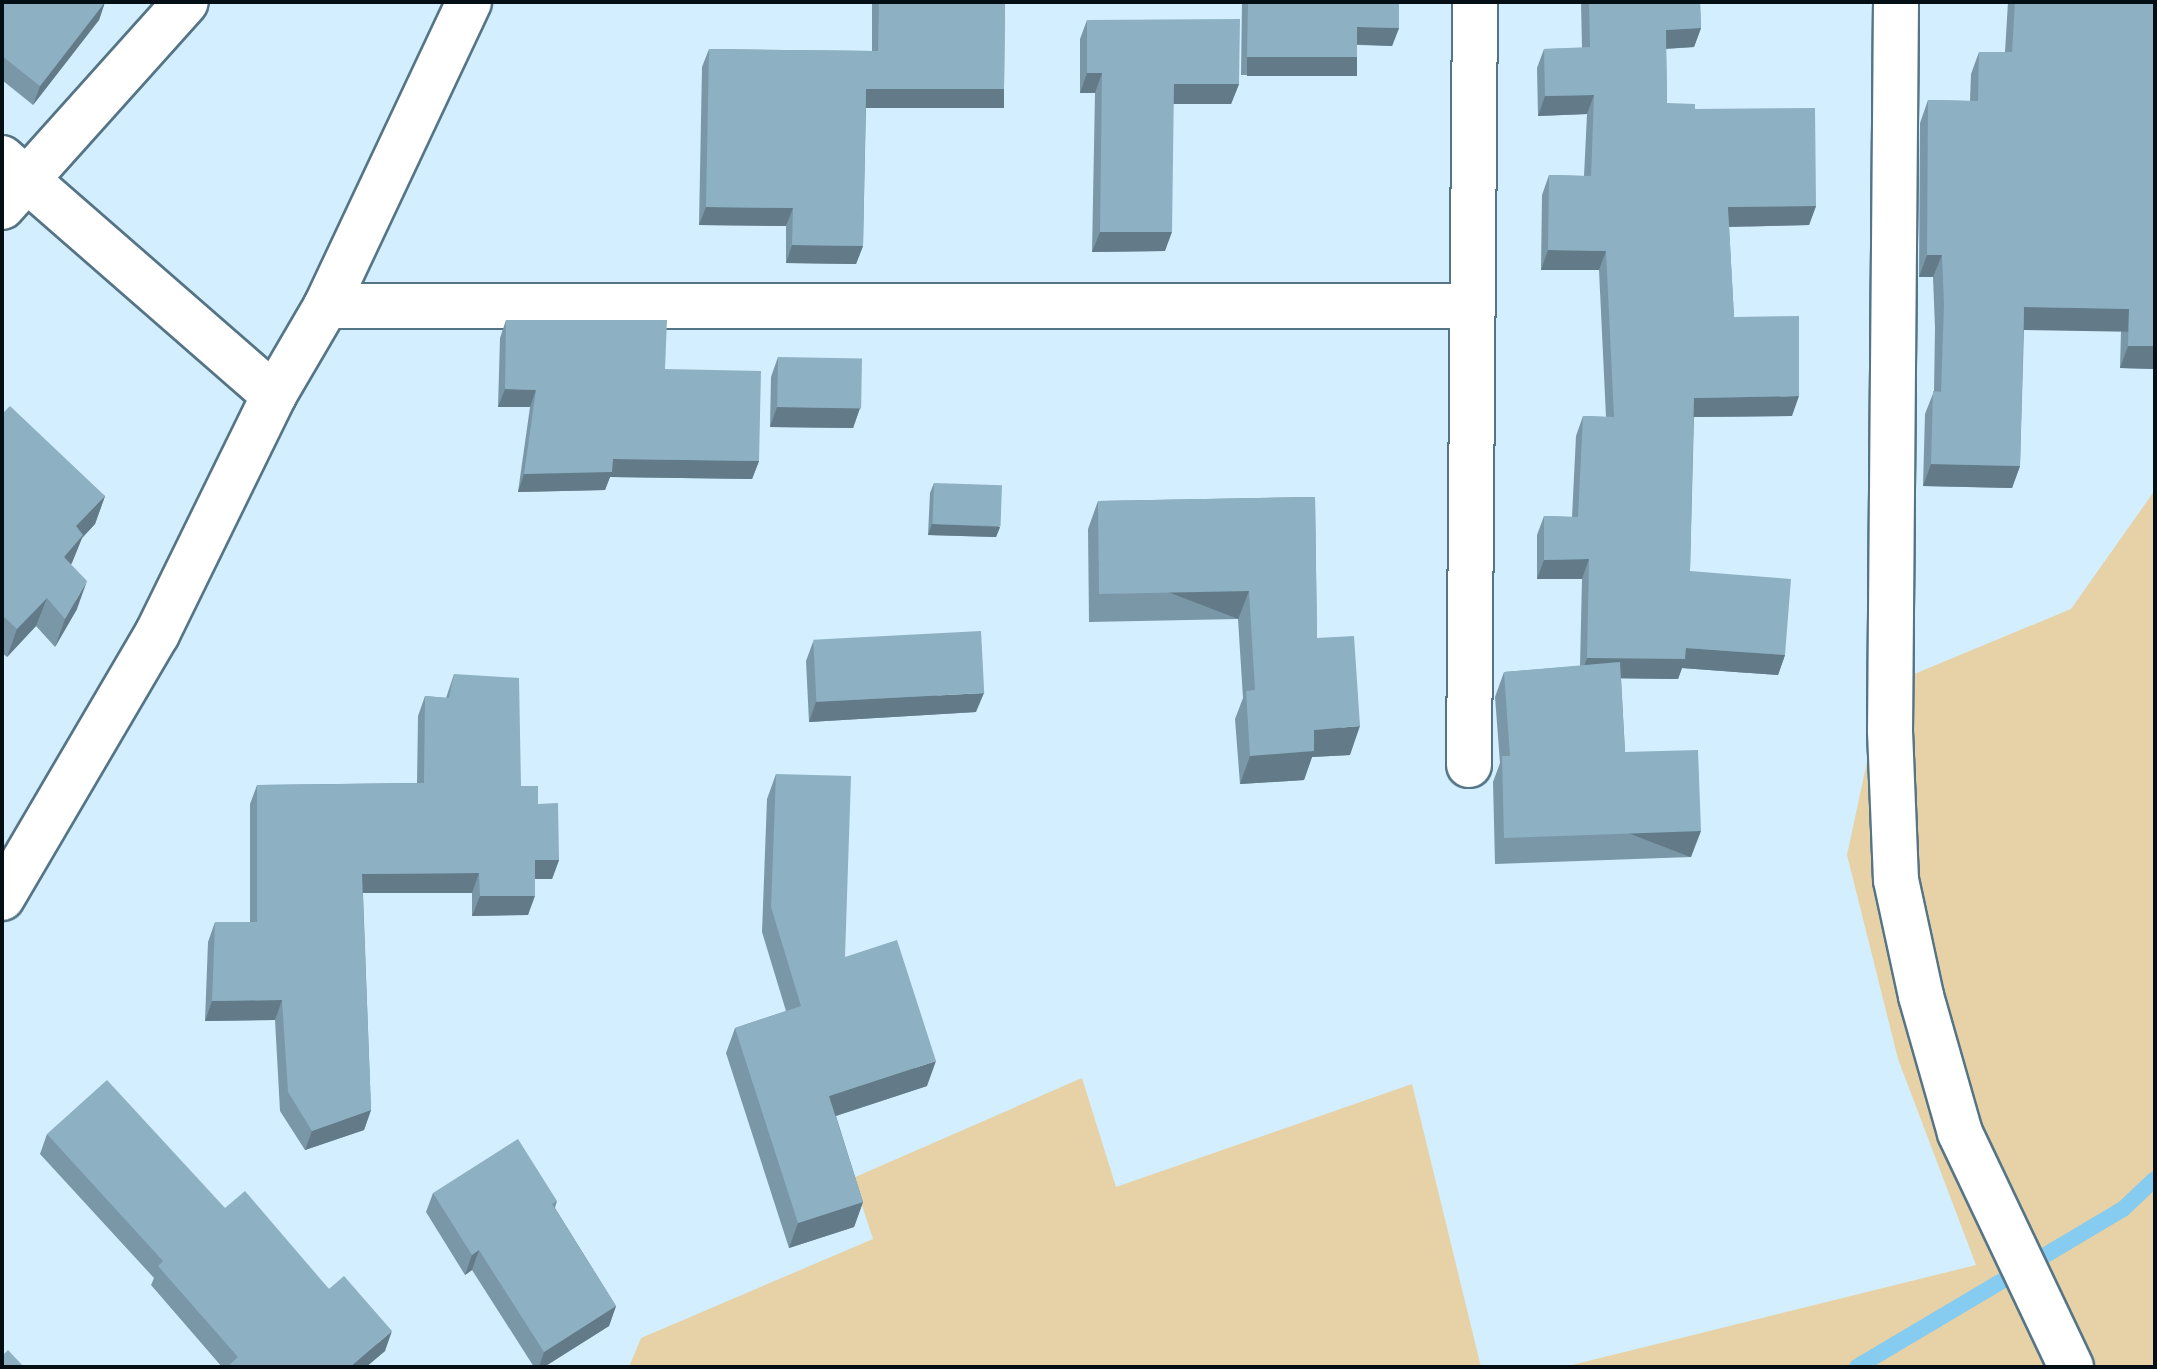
<!DOCTYPE html>
<html>
<head>
<meta charset="utf-8">
<style>
  body { margin:0 }
  #map { position:relative; width:2157px; height:1369px; overflow:hidden; background:#d3eefe; font-family:Cabin,sans-serif }
  div>[style] { position:absolute }
  .green>* { inset:0; background:#e6d2a6 }
  .stream>* { height:16px; margin:-8px; padding:0 8px; transform-origin:8px; border-radius:8px; background:#86cbf0 }
  .roads { filter:drop-shadow(2px 0 #557587) drop-shadow(-2px 0 #557587) drop-shadow(0 2px #557587) drop-shadow(0 -2px #557587) }
  .minor>* { height:44px; margin:-22px; padding:0 22px; transform-origin:22px; border-radius:22px; background:#fff }
  .wall>* { inset:0; background:#7a97a8 }
  .shaded-wall>* { inset:0; background:#637b88; transform-origin:0 0 }
  .building>* { inset:0; background:#8eb0c3; transform-origin:0 0 }
  span { translate:-50% -50%; white-space:nowrap; text-align:center; line-height:1.15; -webkit-text-stroke:6px #f1f8fc; paint-order:stroke }
  .frame { position:absolute; inset:0; border:4px solid #040f15; pointer-events:none }
</style>
</head>
<body>
<div id="map">
  <div class="green">
    <div style="clip-path:polygon(2155px 490px,2155px 1367px,1564px 1367px,1976px 1265px,1898px 1059px,1847px 855px,1883px 687px,2071px 609px)"></div>
    <div style="clip-path:polygon(1082px 1078px,1116px 1187px,1412px 1084px,1481px 1367px,629px 1367px,641px 1338px,873px 1239px,853px 1178px)"></div>
  </div>
  <div class="stream">
    <div style="left:1857px;top:1367px;width:309px;rotate:-30.7deg"></div>
    <div style="left:2123px;top:1209px;width:44px;rotate:-43.2deg"></div>
  </div>
  <div class="roads">
    <div class="minor">
      <div style="left:1896px;top:2px;width:729px;rotate:90.47deg"></div>
      <div style="left:1890px;top:731px;width:149px;rotate:87.7deg"></div>
      <div style="left:1896px;top:880px;width:119px;rotate:77.8deg"></div>
      <div style="left:1921px;top:996px;width:142px;rotate:74.1deg"></div>
      <div style="left:1960px;top:1133px;width:259px;rotate:64.6deg"></div>
      <div style="left:2px;top:158px;width:361px;rotate:41.1deg"></div>
      <div style="left:2px;top:207px;width:275px;rotate:-48.1deg"></div>
      <div style="left:326px;top:306px;width:1146px"></div>
      <div style="left:1469px;top:765px;width:763px;rotate:-89.55deg"></div>
      <div style="left:2px;top:898px;width:306px;rotate:-59.6deg"></div>
      <div style="left:157px;top:634px;width:266px;rotate:-63.9deg"></div>
      <div style="left:274px;top:395px;width:103px;rotate:-59.7deg"></div>
      <div style="left:326px;top:306px;width:336px;rotate:-64.8deg"></div>
    </div>
  </div>
  <div class="wall">
    <div style="clip-path:polygon(2px 2px,105px 2px,99px 20px,33px 105px,2px 80px)"></div>
    <div style="clip-path:polygon(872px 2px,1005px 2px,1004px 89px,997px 108px,866px 107px,863px 246px,856px 264px,786px 263px,786px 226px,699px 225px,702px 67px,709px 49px,872px 51px)"></div>
    <div style="clip-path:polygon(1242px 2px,1399px 2px,1399px 28px,1392px 46px,1357px 45px,1350px 75px,1241px 75px)"></div>
    <div style="clip-path:polygon(1581px 2px,1700px 2px,1701px 28px,1694px 47px,1666px 49px,1667px 103px,1695px 109px,1816px 206px,1809px 225px,1729px 227px,1734px 317px,1792px 416px,1694px 417px,1690px 571px,1785px 655px,1778px 675px,1682px 668px,1678px 679px,1621px 678px,1625px 752px,1691px 857px,1495px 864px,1493px 782px,1500px 763px,1495px 697px,1504px 672px,1580px 666px,1582px 579px,1537px 579px,1537px 535px,1544px 516px,1572px 517px,1576px 436px,1583px 416px,1606px 417px,1599px 270px,1541px 270px,1542px 195px,1549px 175px,1584px 176px,1587px 114px,1538px 116px,1537px 68px,1544px 49px,1582px 48px)"></div>
    <div style="clip-path:polygon(2008px 2px,2155px 2px,2155px 369px,2120px 368px,2121px 331px,2024px 329px,2020px 466px,2012px 488px,1923px 486px,1925px 414px,1934px 391px,1935px 328px,1933px 277px,1919px 277px,1920px 123px,1928px 100px,1970px 101px,1971px 74px,1979px 52px,2005px 52px)"></div>
    <div style="clip-path:polygon(1087px 20px,1239px 84px,1231px 104px,1173px 104px,1165px 251px,1092px 252px,1095px 93px,1080px 93px,1080px 39px)"></div>
    <div style="clip-path:polygon(506px 320px,665px 369px,759px 461px,752px 479px,610px 477px,605px 490px,518px 492px,530px 407px,498px 407px,500px 338px)"></div>
    <div style="clip-path:polygon(778px 357px,860px 408px,853px 428px,770px 427px,771px 377px)"></div>
    <div style="clip-path:polygon(2px 414px,105px 496px,95px 524px,82px 538px,71px 564px,77px 609px,55px 647px,36px 626px,7px 657px,2px 653px)"></div>
    <div style="clip-path:polygon(934px 483px,1000px 527px,996px 537px,928px 535px,930px 493px)"></div>
    <div style="clip-path:polygon(1315px 497px,1317px 638px,1350px 755px,1312px 757px,1304px 780px,1240px 784px,1235px 719px,1243px 698px,1238px 619px,1089px 622px,1088px 529px,1098px 501px)"></div>
    <div style="clip-path:polygon(813px 642px,976px 712px,809px 722px,806px 661px)"></div>
    <div style="clip-path:polygon(454px 674px,521px 786px,538px 804px,559px 860px,552px 879px,535px 879px,528px 915px,472px 916px,472px 893px,363px 893px,371px 1110px,364px 1130px,305px 1150px,280px 1111px,275px 1020px,205px 1021px,208px 942px,215px 922px,250px 922px,250px 804px,257px 785px,417px 783px,418px 716px,425px 696px,446px 698px)"></div>
    <div style="clip-path:polygon(776px 774px,845px 957px,927px 1086px,836px 1116px,863px 1202px,854px 1227px,789px 1248px,726px 1053px,735px 1028px,786px 1011px,762px 932px,767px 799px)"></div>
    <div style="clip-path:polygon(47px 1134px,225px 1208px,329px 1289px,385px 1351px,366px 1367px,222px 1367px,151px 1285px,154px 1278px,40px 1154px)"></div>
    <div style="clip-path:polygon(433px 1193px,557px 1201px,555px 1208px,616px 1306px,609px 1326px,544px 1367px,534px 1367px,472px 1270px,465px 1275px,426px 1212px)"></div>
  </div>
  <div class="shaded-wall">
    <div style="clip-path:polygon(105px 2px,99px 20px,33px 105px,40px 86px)"></div>
    <div style="clip-path:polygon(1357px 27px,1399px 28px,1392px 46px,1350px 44px)"></div>
    <div style="clip-path:polygon(1701px 28px,1694px 47px,1659px 49px,1666px 30px)"></div>
    <div style="left:1247px;top:57px;width:110px;height:19px"></div>
    <div style="clip-path:polygon(1087px 73px,1102px 73px,1095px 93px,1080px 93px)"></div>
    <div style="clip-path:polygon(1174px 84px,1239px 84px,1231px 104px,1166px 104px)"></div>
    <div style="left:866px;top:89px;width:138px;height:19px"></div>
    <div style="clip-path:polygon(1594px 95px,1587px 114px,1538px 116px,1545px 96px)"></div>
    <div style="clip-path:polygon(1816px 206px,1809px 225px,1721px 227px,1728px 207px)"></div>
    <div style="clip-path:polygon(706px 207px,793px 208px,786px 226px,699px 225px)"></div>
    <div style="clip-path:polygon(1100px 232px,1172px 232px,1165px 251px,1092px 252px)"></div>
    <div style="clip-path:polygon(792px 245px,863px 246px,856px 264px,786px 263px)"></div>
    <div style="clip-path:polygon(1548px 250px,1606px 251px,1599px 270px,1541px 270px)"></div>
    <div style="clip-path:polygon(1927px 255px,1942px 255px,1933px 277px,1919px 277px)"></div>
    <div style="left:2024px;top:307px;width:105px;height:23px;rotate:1deg"></div>
    <div style="clip-path:polygon(2128px 346px,2155px 346px,2155px 369px,2120px 368px)"></div>
    <div style="clip-path:polygon(505px 389px,536px 390px,530px 407px,498px 407px)"></div>
    <div style="clip-path:polygon(1799px 396px,1792px 416px,1687px 417px,1694px 398px)"></div>
    <div style="clip-path:polygon(777px 407px,860px 408px,853px 428px,770px 427px)"></div>
    <div style="clip-path:polygon(613px 459px,759px 461px,752px 479px,610px 477px,605px 490px,518px 492px,524px 474px)"></div>
    <div style="clip-path:polygon(1931px 464px,2020px 466px,2012px 488px,1923px 486px)"></div>
    <div style="clip-path:polygon(105px 496px,95px 524px,82px 538px,72px 563px,54px 585px,76px 526px)"></div>
    <div style="clip-path:polygon(932px 524px,1000px 527px,996px 537px,928px 535px)"></div>
    <div style="clip-path:polygon(1589px 559px,1582px 579px,1537px 579px,1544px 560px)"></div>
    <div style="clip-path:polygon(87px 581px,77px 609px,55px 647px,65px 619px)"></div>
    <div style="left:1249px;top:591px;width:30px;height:150px;rotate:111deg"></div>
    <div style="clip-path:polygon(47px 598px,36px 626px,7px 657px,17px 629px)"></div>
    <div style="clip-path:polygon(1686px 648px,1785px 655px,1778px 675px,1682px 668px,1678px 679px,1580px 678px,1587px 658px)"></div>
    <div style="clip-path:polygon(984px 693px,976px 712px,809px 722px,816px 702px)"></div>
    <div style="clip-path:polygon(1360px 726px,1350px 755px,1312px 757px,1304px 780px,1240px 784px,1250px 756px,1314px 730px)"></div>
    <div style="left:1701px;top:831px;width:28px;height:197px;rotate:111deg"></div>
    <div style="clip-path:polygon(535px 860px,559px 860px,552px 879px,528px 879px)"></div>
    <div style="clip-path:polygon(479px 873px,472px 893px,355px 893px,362px 874px)"></div>
    <div style="clip-path:polygon(480px 896px,535px 896px,528px 915px,472px 916px)"></div>
    <div style="clip-path:polygon(282px 1000px,275px 1020px,205px 1021px,212px 1001px)"></div>
    <div style="clip-path:polygon(936px 1061px,927px 1086px,820px 1121px,829px 1096px)"></div>
    <div style="clip-path:polygon(371px 1110px,364px 1130px,305px 1150px,312px 1131px)"></div>
    <div style="clip-path:polygon(863px 1202px,854px 1227px,789px 1248px,798px 1223px)"></div>
    <div style="clip-path:polygon(479px 1250px,472px 1270px,465px 1275px,472px 1255px)"></div>
    <div style="clip-path:polygon(616px 1306px,609px 1326px,544px 1367px,539px 1367px,544px 1352px)"></div>
    <div style="clip-path:polygon(392px 1331px,385px 1351px,366px 1367px,350px 1367px)"></div>
  </div>
  <div class="building">
    <div style="clip-path:polygon(2px 2px,105px 2px,40px 86px,2px 56px)"></div>
    <div style="clip-path:polygon(879px 2px,1005px 2px,1004px 89px,866px 89px,863px 246px,792px 245px,793px 208px,706px 207px,709px 49px,878px 51px)"></div>
    <div style="clip-path:polygon(1248px 2px,1399px 2px,1399px 28px,1357px 27px,1357px 57px,1247px 57px)"></div>
    <div style="clip-path:polygon(1589px 2px,1700px 2px,1701px 28px,1666px 30px,1667px 103px,1695px 104px,1695px 109px,1815px 108px,1816px 206px,1728px 207px,1734px 317px,1799px 316px,1799px 396px,1694px 398px,1690px 571px,1791px 579px,1785px 655px,1686px 648px,1685px 659px,1587px 658px,1589px 559px,1544px 560px,1544px 516px,1578px 517px,1583px 416px,1614px 417px,1606px 251px,1548px 250px,1549px 175px,1591px 176px,1594px 95px,1545px 96px,1544px 49px,1590px 47px)"></div>
    <div style="clip-path:polygon(2015px 2px,2155px 2px,2155px 346px,2128px 346px,2129px 309px,2024px 307px,2020px 466px,1931px 464px,1933px 391px,1941px 392px,1944px 305px,1942px 255px,1927px 255px,1928px 100px,1978px 101px,1979px 52px,2012px 52px)"></div>
    <div style="clip-path:polygon(1240px 19px,1239px 84px,1174px 84px,1172px 232px,1100px 232px,1102px 73px,1087px 73px,1087px 20px)"></div>
    <div style="clip-path:polygon(506px 320px,667px 320px,665px 369px,761px 371px,759px 461px,613px 459px,612px 472px,524px 474px,536px 390px,505px 389px)"></div>
    <div style="left:778px;top:357px;width:84px;height:50px;rotate:1deg"></div>
    <div style="clip-path:polygon(10px 406px,105px 496px,76px 526px,83px 535px,64px 557px,87px 581px,65px 619px,47px 598px,17px 629px,2px 615px,2px 414px)"></div>
    <div style="left:934px;top:483px;width:68px;height:41px;rotate:2deg"></div>
    <div style="clip-path:polygon(1315px 497px,1317px 638px,1354px 636px,1360px 726px,1314px 730px,1314px 751px,1250px 756px,1246px 691px,1255px 690px,1249px 591px,1099px 594px,1098px 501px)"></div>
    <div style="left:981px;top:631px;width:62px;height:168px;rotate:87deg"></div>
    <div style="clip-path:polygon(1620px 662px,1625px 752px,1698px 750px,1701px 831px,1504px 838px,1502px 756px,1510px 756px,1504px 672px)"></div>
    <div style="clip-path:polygon(454px 674px,519px 678px,521px 786px,538px 786px,538px 804px,558px 803px,559px 860px,535px 860px,535px 896px,480px 896px,479px 873px,362px 874px,371px 1110px,312px 1131px,288px 1092px,282px 1000px,212px 1001px,215px 922px,257px 922px,257px 785px,424px 783px,425px 696px,449px 698px)"></div>
    <div style="clip-path:polygon(776px 774px,851px 776px,845px 957px,897px 940px,936px 1061px,829px 1096px,863px 1202px,798px 1223px,735px 1028px,801px 1006px,771px 907px)"></div>
    <div style="clip-path:polygon(107px 1080px,225px 1208px,245px 1191px,329px 1289px,344px 1276px,392px 1331px,350px 1367px,227px 1367px,238px 1357px,158px 1266px,163px 1261px,47px 1134px)"></div>
    <div style="clip-path:polygon(518px 1139px,557px 1201px,552px 1204px,616px 1306px,544px 1352px,479px 1250px,472px 1255px,433px 1193px)"></div>
    <div style="clip-path:polygon(8px 1350px,24px 1367px,2px 1367px,2px 1356px)"></div>
  </div>
  <div class="frame"></div>
</div>
</body>
</html>
